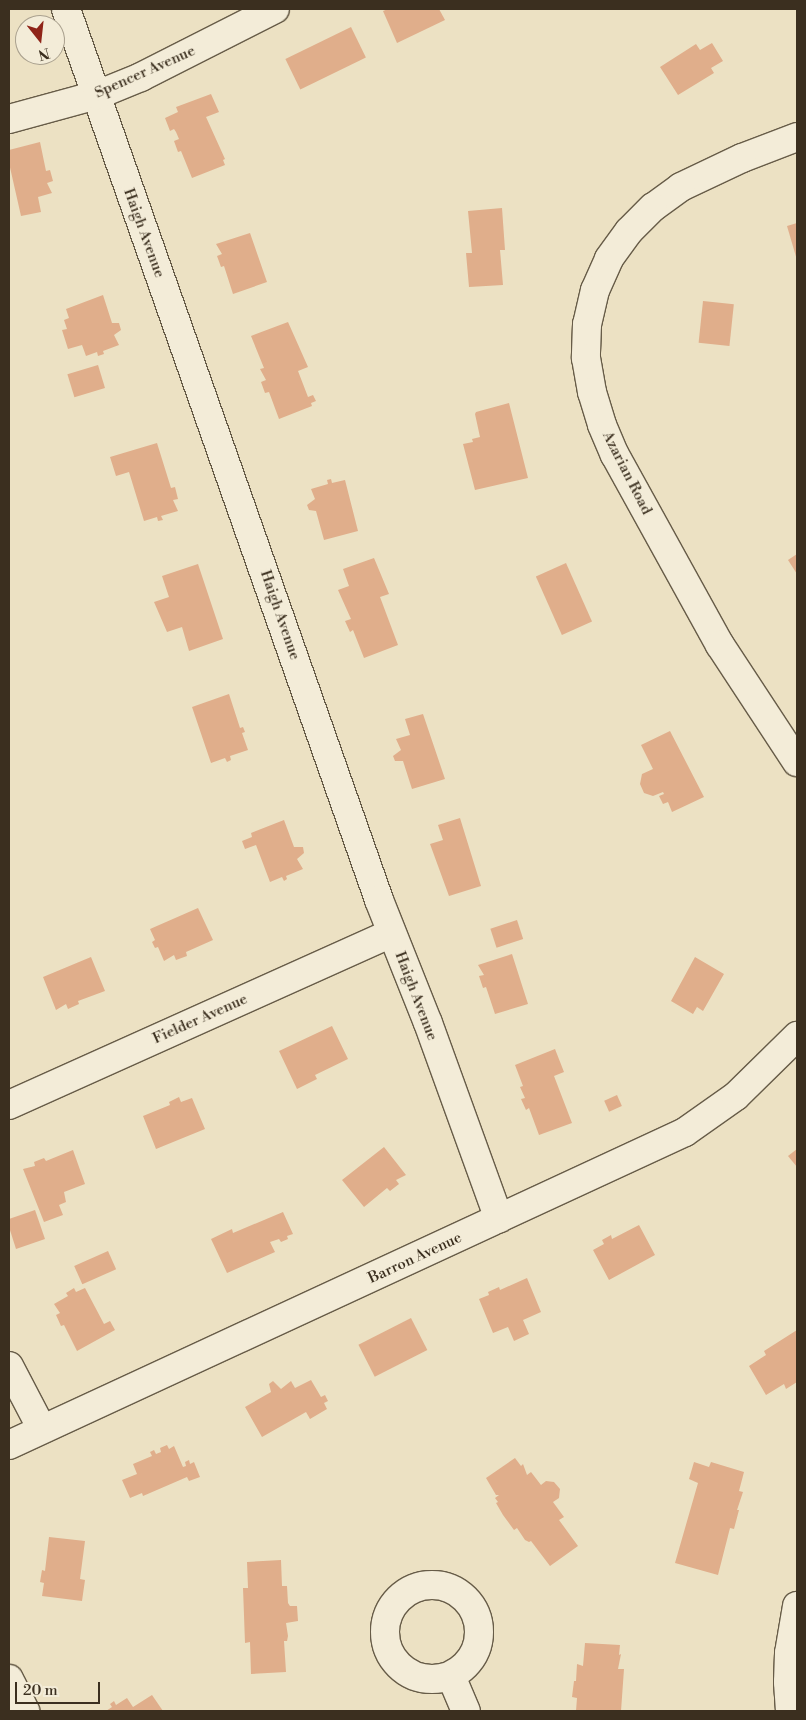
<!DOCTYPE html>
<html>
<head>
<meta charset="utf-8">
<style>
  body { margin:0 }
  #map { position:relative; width:806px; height:1720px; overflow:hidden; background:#ece1c3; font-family:"Libre Bodoni",serif }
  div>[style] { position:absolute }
  .building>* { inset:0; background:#e0ae8b; transform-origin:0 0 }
  .roads { filter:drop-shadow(1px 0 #675c48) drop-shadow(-1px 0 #675c48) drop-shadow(0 1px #675c48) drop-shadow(0 -1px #675c48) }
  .minor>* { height:28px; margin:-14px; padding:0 14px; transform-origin:14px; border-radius:14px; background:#f3ecd8 }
  .minor>.ring { margin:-14px; padding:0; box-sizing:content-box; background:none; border:28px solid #f3ecd8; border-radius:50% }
  span { translate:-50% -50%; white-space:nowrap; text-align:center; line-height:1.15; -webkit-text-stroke:5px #f3ecd8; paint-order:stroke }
  .street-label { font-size:15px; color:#3b2f1f }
  .frame { position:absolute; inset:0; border:10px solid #3b2f1f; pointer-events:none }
  .north { position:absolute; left:15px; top:15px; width:50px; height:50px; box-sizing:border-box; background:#f3ecd8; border:1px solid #a9a08e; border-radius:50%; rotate:164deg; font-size:14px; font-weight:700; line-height:20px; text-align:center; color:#3b2f1f }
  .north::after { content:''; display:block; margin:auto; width:18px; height:22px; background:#8f2418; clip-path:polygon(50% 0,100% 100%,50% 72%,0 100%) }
  .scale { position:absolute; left:15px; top:1682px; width:85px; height:22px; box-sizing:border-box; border:2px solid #3b2f1f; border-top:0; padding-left:6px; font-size:15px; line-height:18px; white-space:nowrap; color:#3b2f1f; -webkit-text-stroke:4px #f3ecd8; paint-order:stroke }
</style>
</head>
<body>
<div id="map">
  <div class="building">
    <div style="clip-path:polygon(388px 9px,439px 9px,445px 20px,397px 43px,383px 11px)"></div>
    <div style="left:351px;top:27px;width:34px;height:73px;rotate:64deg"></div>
    <div style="clip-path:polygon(712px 43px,723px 61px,711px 68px,714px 73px,678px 95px,660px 67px,696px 44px,700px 50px)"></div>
    <div style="clip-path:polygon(211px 94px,219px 112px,206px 117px,225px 159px,223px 160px,225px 165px,192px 178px,181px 151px,178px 152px,174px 141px,179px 139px,176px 132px,174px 129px,170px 131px,165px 118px,178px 112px,176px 107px)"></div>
    <div style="clip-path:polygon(40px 142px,46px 171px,50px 170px,53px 181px,47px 183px,52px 193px,38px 197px,41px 212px,21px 216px,9px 163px,9px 150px)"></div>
    <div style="clip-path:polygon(502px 208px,505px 250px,500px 250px,503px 285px,469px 287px,466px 253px,472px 253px,468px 211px)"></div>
    <div style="clip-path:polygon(797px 223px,797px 260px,787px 226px)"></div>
    <div style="clip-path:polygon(250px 233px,267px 282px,233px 294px,224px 266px,221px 267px,217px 256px,222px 254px,216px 244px)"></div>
    <div style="clip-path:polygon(103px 295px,112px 323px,119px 323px,121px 330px,114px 335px,119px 345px,103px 351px,104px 354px,98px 356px,97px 352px,86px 356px,82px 345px,68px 349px,62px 330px,67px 329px,64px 320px,69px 318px,66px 309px)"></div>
    <div style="left:703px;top:301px;width:31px;height:42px;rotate:6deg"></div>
    <div style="clip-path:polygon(288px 322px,308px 367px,298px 371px,308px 397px,313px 395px,316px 401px,311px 403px,312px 406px,279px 419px,269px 392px,265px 393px,261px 382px,266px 380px,260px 369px,264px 368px,251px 336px)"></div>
    <div style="left:98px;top:365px;width:24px;height:32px;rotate:73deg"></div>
    <div style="clip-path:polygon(509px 403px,528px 478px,475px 490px,463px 444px,473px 442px,472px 439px,480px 437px,475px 414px,476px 412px)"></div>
    <div style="clip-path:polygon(157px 443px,171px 488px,175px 487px,178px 499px,173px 500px,178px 511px,161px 516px,163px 520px,158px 521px,157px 517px,144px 521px,129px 472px,116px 476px,110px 457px)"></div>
    <div style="clip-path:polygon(331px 479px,332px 483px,345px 480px,358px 531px,324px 540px,316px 511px,309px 510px,307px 505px,315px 499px,311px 489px,328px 484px,327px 480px)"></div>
    <div style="clip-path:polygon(797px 554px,797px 574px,788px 560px)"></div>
    <div style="clip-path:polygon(374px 558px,389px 594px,380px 597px,398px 645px,364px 658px,353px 630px,350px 632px,345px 621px,351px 619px,338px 590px,349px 586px,343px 569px)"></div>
    <div style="left:566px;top:563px;width:64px;height:33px;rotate:66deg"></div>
    <div style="clip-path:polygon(198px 564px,223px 639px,189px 651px,182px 627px,167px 632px,154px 602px,169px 597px,162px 576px)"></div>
    <div style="clip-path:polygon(229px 694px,240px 728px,243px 727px,245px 732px,242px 733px,248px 750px,230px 756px,231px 760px,227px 762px,225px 758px,211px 763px,192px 707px)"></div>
    <div style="clip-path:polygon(423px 714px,445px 779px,412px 789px,403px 761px,395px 761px,393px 756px,401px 750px,396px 739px,410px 735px,405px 719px)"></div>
    <div style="clip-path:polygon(670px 731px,704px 797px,672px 812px,668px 802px,663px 804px,659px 796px,664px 794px,663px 792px,653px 796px,644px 793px,640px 784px,642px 774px,653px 769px,641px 745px)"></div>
    <div style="clip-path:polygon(460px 818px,481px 886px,449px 896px,430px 844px,443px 840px,438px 825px)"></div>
    <div style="clip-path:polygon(284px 820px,294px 847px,303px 847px,304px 853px,297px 859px,303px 869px,286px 876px,287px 879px,284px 881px,282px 877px,270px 882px,256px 845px,245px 849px,242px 841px,252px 837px,251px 833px)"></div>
    <div style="clip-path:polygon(198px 908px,213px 940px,186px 952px,187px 956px,176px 960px,174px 955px,164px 961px,158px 947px,155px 948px,152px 942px,155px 940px,150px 929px)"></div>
    <div style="left:517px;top:920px;width:20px;height:28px;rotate:72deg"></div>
    <div style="clip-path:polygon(512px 954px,528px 1004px,495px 1014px,486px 987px,483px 988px,479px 976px,484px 975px,478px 965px)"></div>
    <div style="clip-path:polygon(91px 957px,105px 991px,78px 1001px,79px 1004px,68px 1009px,66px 1004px,56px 1010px,43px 977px)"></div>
    <div style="clip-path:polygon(695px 957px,724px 974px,703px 1011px,697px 1007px,693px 1014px,671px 1001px)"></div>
    <div style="clip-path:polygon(332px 1026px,348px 1059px,315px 1075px,317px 1079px,297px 1089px,279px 1051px)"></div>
    <div style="clip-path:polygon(555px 1049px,564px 1072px,554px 1076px,572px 1123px,539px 1135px,529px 1108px,526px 1110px,521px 1099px,525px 1098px,520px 1087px,523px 1086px,515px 1065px)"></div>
    <div style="left:617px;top:1095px;width:12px;height:14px;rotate:66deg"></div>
    <div style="clip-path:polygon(179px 1097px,181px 1102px,192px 1098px,205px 1129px,156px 1149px,143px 1116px,170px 1105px,169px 1102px)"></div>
    <div style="clip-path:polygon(384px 1147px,406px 1175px,396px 1180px,399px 1184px,390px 1191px,387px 1188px,364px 1207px,342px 1180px)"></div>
    <div style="clip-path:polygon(797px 1149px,797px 1167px,788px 1156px)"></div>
    <div style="clip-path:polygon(73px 1150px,85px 1184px,64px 1192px,66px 1202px,59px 1205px,63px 1215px,44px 1222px,23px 1169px,35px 1166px,34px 1162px,44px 1158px,46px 1161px)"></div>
    <div style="clip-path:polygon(35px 1210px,45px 1239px,16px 1249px,9px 1227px,9px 1219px)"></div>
    <div style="clip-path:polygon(283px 1212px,293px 1234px,287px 1236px,288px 1239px,281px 1242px,279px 1239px,270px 1242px,275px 1252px,227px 1273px,211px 1239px,232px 1229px,233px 1233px)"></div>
    <div style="clip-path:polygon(639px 1225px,655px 1255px,609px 1280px,593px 1250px,604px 1244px,602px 1240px,611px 1235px,612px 1239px)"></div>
    <div style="left:108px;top:1251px;width:20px;height:37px;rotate:66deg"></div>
    <div style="clip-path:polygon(527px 1278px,541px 1312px,523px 1320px,529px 1334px,514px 1341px,508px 1327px,493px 1333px,479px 1299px,489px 1295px,488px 1292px,499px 1287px,500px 1290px)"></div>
    <div style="clip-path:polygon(74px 1288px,76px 1292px,85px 1288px,104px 1324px,110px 1321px,115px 1330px,77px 1351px,64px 1325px,61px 1326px,56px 1315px,60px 1313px,54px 1304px,68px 1296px,66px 1293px)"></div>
    <div style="left:411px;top:1318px;width:36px;height:59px;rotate:63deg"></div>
    <div style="clip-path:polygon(797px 1330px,797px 1382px,786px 1389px,784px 1384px,766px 1395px,749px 1366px,766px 1355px,764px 1351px)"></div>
    <div style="clip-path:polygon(311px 1380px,321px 1397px,325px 1395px,328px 1401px,324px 1403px,327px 1409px,310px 1419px,306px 1412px,262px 1437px,245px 1407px,271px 1392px,269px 1384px,273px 1381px,281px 1389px,291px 1381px,295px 1388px)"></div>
    <div style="clip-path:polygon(167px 1445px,169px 1449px,174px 1446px,183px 1467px,186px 1466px,185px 1462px,189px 1460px,190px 1464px,194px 1462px,200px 1477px,189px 1481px,187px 1477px,143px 1496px,142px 1493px,130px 1498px,122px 1480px,137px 1474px,133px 1464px,152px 1456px,150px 1452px,154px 1450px,156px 1454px,161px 1452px,160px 1448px)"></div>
    <div style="clip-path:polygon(515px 1458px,521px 1466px,523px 1464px,527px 1475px,531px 1472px,541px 1485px,546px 1481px,554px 1482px,560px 1489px,559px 1498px,553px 1502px,564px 1517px,559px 1520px,578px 1546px,550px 1566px,531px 1541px,529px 1542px,525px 1540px,517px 1528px,514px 1530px,503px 1515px,496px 1503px,498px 1502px,495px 1498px,499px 1495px,496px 1495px,486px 1478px)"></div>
    <div style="clip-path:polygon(694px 1462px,709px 1467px,711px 1462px,744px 1472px,739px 1491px,743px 1492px,737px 1510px,739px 1510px,734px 1529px,730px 1528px,718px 1575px,675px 1563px,698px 1483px,689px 1479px)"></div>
    <div style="clip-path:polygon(49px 1537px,85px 1541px,80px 1579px,85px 1580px,82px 1601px,42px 1596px,44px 1583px,40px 1582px,42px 1570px,45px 1571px)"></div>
    <div style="clip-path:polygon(281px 1560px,282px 1586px,287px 1586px,288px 1603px,290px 1606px,297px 1606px,298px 1621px,286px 1623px,288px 1636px,287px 1641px,284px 1641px,286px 1672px,251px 1674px,250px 1642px,245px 1643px,243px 1588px,248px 1588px,247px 1562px)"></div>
    <div style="clip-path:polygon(585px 1643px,620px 1645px,619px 1655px,621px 1654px,618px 1669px,624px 1669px,621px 1711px,576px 1711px,577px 1698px,572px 1697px,574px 1681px,576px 1681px,577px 1664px,583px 1666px)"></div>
    <div style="clip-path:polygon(152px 1695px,163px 1711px,106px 1711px,112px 1707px,110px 1704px,114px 1701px,116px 1705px,127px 1698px,133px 1707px)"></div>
  </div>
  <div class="roads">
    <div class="minor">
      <div style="left:66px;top:9px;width:944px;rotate:70.64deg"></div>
      <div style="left:379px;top:900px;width:132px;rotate:68.3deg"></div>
      <div style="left:428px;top:1023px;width:208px;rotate:70.1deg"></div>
      <div style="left:9px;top:119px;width:91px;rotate:-15.3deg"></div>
      <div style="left:97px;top:95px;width:48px;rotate:-22.2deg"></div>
      <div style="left:141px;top:77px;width:150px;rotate:-26.9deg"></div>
      <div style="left:797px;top:137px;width:59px;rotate:159.1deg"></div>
      <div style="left:742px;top:158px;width:68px;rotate:154.6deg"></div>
      <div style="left:681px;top:187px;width:34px;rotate:144deg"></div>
      <div style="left:653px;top:207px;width:34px;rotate:135deg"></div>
      <div style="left:629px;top:231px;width:34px;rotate:126deg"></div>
      <div style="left:609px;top:259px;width:34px;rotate:114deg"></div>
      <div style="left:595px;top:290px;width:35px;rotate:103deg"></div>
      <div style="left:587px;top:324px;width:34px;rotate:92deg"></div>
      <div style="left:586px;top:358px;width:35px;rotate:80deg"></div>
      <div style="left:592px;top:392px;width:34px;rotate:73deg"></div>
      <div style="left:602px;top:425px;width:33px;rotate:67deg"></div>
      <div style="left:615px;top:455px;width:217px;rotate:61.1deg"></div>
      <div style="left:720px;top:645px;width:140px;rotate:56.7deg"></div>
      <div style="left:9px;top:1105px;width:419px;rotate:-24.2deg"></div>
      <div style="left:9px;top:1366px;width:71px;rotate:62.4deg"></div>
      <div style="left:9px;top:1445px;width:745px;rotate:-24.84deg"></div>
      <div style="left:685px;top:1132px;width:62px;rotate:-35.2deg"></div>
      <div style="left:736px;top:1096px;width:86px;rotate:-44.5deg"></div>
      <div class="ring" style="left:385px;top:1585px;width:66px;height:66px"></div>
      <div style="left:451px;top:1676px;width:38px;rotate:67deg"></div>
      <div style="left:9px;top:1679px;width:36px;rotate:63deg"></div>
      <div style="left:790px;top:1711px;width:29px;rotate:-94deg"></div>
      <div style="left:788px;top:1682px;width:29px;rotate:-88deg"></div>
      <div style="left:789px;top:1653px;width:48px;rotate:-80.3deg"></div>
    </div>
  </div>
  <div class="street-label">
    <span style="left:145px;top:72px;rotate:-24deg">Spencer Avenue</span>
    <span style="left:144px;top:233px;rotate:70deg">Haigh Avenue</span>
    <span style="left:627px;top:473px;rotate:63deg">Azarian Road</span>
    <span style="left:280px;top:615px;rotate:71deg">Haigh Avenue</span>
    <span style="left:416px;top:996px;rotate:69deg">Haigh Avenue</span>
    <span style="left:200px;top:1019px;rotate:-24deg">Fielder Avenue</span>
    <span style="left:415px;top:1258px;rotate:-25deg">Barron Avenue</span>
  </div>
  <div class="frame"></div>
  <div class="north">N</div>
  <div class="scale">20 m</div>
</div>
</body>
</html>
